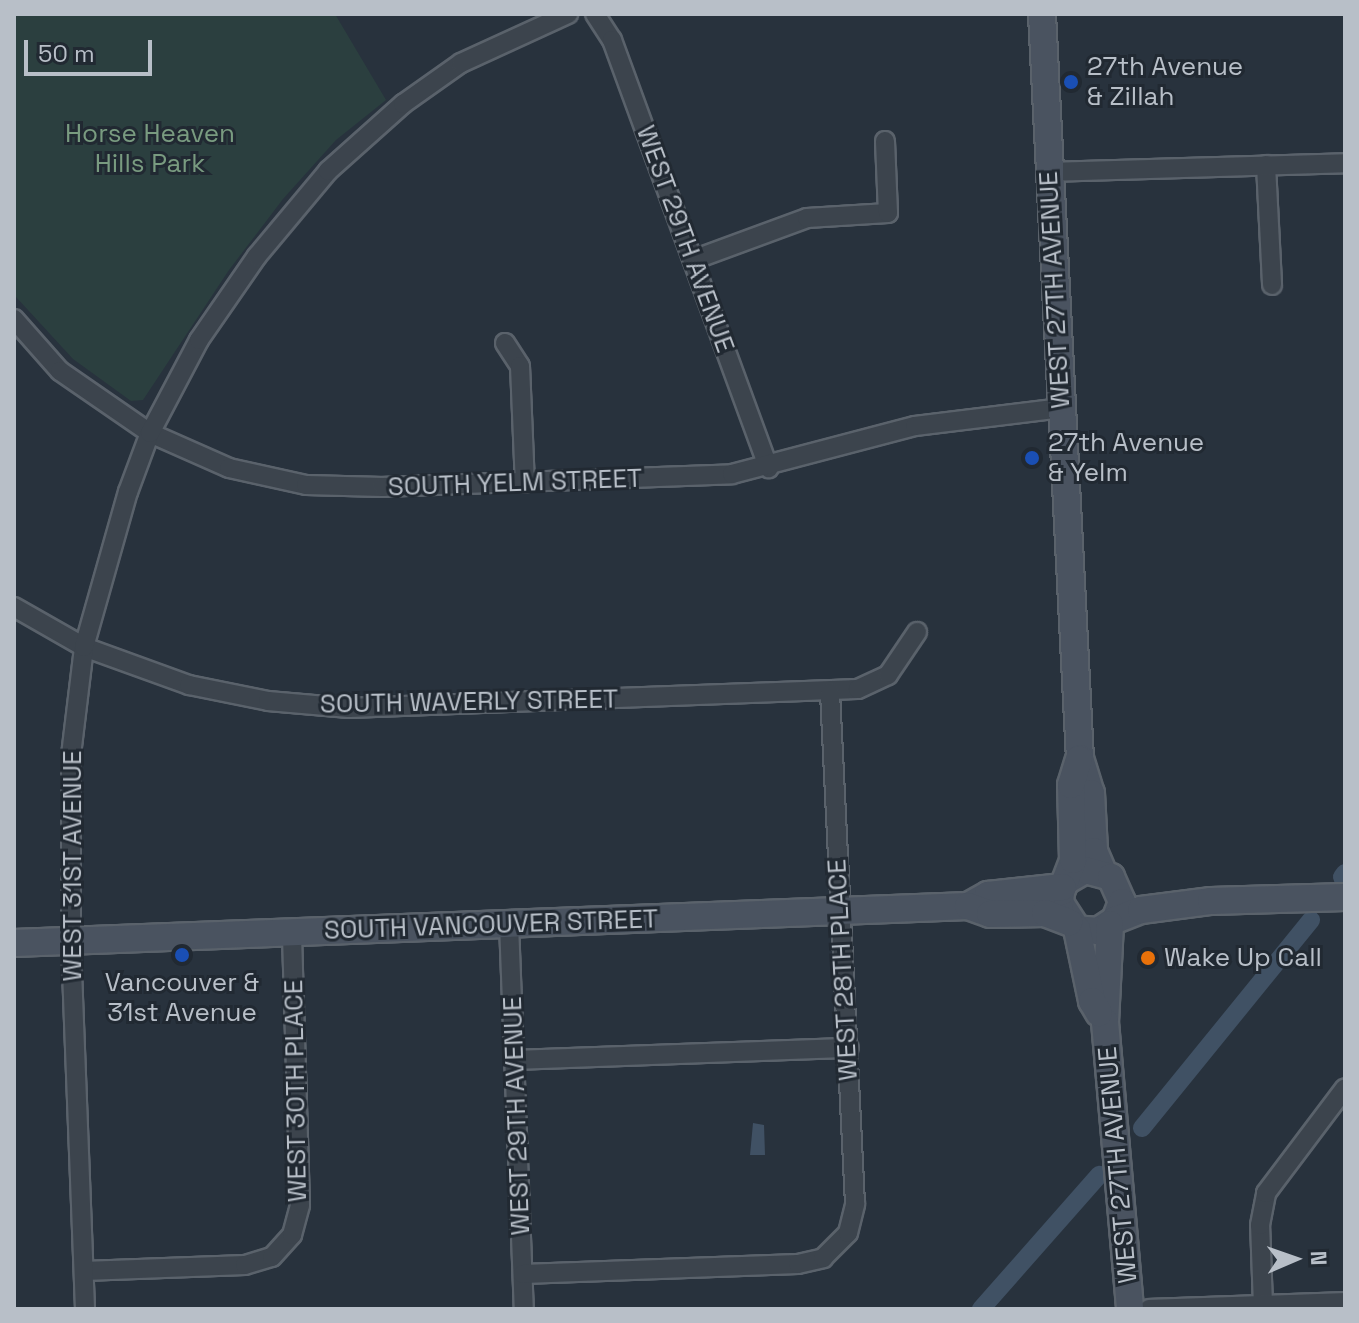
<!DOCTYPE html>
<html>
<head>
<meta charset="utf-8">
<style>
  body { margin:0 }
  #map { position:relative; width:1359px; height:1323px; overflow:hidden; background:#28323d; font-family:"Space Grotesk",sans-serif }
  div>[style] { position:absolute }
  .green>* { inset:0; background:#2b3f3f }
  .water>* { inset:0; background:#405164 }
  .canal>* { height:18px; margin:-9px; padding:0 9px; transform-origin:9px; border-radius:9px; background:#405164 }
  .roads { filter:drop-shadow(2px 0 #5a626b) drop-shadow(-2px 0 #5a626b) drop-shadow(0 2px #5a626b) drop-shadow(0 -2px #5a626b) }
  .street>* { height:18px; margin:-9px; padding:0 9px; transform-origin:9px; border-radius:9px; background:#3c444d }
  .secondary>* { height:26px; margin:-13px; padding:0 13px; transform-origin:13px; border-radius:13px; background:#4a5360 }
  .dots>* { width:22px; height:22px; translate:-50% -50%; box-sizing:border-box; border:4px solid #212932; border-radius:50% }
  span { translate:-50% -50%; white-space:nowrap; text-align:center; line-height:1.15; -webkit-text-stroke:6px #212932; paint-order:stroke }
  .poi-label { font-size:26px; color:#b8bfc8 }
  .left { translate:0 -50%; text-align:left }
  .park-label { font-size:26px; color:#799b80 }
  .street-label { font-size:26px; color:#b8bfc8 }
  .frame { position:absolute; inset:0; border:16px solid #b8bfc8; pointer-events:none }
  .north { position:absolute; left:1255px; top:1219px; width:80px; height:80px; -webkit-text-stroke:6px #212932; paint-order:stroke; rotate:88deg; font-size:22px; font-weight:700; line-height:32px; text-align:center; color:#b8bfc8 }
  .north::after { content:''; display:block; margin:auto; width:28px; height:36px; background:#b8bfc8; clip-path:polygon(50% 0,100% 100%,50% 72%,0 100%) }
  .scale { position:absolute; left:24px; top:40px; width:128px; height:36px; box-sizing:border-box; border:4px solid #b8bfc8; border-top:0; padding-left:10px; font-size:24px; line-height:28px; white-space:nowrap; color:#b8bfc8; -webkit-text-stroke:6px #212932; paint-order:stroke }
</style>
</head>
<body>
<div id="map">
  <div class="green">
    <div style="clip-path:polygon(14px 14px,335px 14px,386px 100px,336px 140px,283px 199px,229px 270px,143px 400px,131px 401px,73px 359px,16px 297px)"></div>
  </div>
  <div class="water">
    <div style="clip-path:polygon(753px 1123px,764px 1125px,765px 1155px,750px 1155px)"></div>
  </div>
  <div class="canal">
    <div style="left:1342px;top:877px;width:5px;rotate:-53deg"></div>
    <div style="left:1142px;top:1128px;width:268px;rotate:-50.9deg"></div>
    <div style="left:981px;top:1309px;width:179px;rotate:-48.6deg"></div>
  </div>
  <div class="roads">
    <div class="street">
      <div style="left:595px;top:14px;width:31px;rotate:57deg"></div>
      <div style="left:612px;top:40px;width:456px;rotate:69.9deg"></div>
      <div style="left:1266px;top:165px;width:120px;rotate:87.1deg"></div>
      <div style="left:1048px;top:172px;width:297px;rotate:-1.7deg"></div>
      <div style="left:693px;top:260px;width:121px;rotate:-20.2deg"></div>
      <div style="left:807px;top:218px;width:81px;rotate:-3.5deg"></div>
      <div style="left:888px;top:213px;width:72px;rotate:-92.4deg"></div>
      <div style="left:14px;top:319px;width:69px;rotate:48.5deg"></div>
      <div style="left:60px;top:371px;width:109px;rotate:34.6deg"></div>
      <div style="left:150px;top:433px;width:86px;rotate:23.9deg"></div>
      <div style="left:229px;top:468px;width:79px;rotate:12.4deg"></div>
      <div style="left:306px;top:485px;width:77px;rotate:1.5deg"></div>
      <div style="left:383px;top:487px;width:349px;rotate:-2.1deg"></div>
      <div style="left:732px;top:474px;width:189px;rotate:-14.7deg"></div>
      <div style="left:915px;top:426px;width:148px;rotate:-7deg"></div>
      <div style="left:505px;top:343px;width:27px;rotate:57deg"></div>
      <div style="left:520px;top:366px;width:117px;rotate:87.6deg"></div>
      <div style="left:14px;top:607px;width:81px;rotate:29.7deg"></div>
      <div style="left:84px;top:647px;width:112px;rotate:19.9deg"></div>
      <div style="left:189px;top:685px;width:81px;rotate:11.4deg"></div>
      <div style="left:268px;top:701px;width:81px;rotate:4.9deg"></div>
      <div style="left:349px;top:708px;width:509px;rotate:-2.14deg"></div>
      <div style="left:858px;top:689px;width:33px;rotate:-25deg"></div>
      <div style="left:888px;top:675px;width:52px;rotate:-56deg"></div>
      <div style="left:509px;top:924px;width:385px;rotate:87.8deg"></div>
      <div style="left:516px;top:1060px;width:333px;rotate:-2.1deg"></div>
      <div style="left:84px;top:1271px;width:161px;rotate:-2.1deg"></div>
      <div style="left:245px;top:1265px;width:28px;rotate:-17deg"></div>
      <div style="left:272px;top:1257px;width:30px;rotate:-48deg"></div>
      <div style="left:292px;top:1235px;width:31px;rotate:-75deg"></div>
      <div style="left:300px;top:1205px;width:272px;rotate:-91.7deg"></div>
      <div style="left:523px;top:1274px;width:275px;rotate:-2.1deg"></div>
      <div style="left:798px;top:1264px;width:26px;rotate:-13deg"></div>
      <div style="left:823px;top:1258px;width:35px;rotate:-45deg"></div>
      <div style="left:848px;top:1233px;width:30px;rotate:-76deg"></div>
      <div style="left:855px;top:1204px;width:513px;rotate:-92.8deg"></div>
      <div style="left:1263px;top:1305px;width:80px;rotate:-92.1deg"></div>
      <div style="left:1260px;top:1225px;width:33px;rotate:-79deg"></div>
      <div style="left:1266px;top:1193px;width:131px;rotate:-53deg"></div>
      <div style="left:85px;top:1309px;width:368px;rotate:-92.2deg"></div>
      <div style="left:71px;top:941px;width:186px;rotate:-90deg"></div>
      <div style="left:71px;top:755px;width:109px;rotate:-83.1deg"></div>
      <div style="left:84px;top:647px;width:161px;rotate:-74.2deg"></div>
      <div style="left:128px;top:492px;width:63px;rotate:-69.6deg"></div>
      <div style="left:150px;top:433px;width:105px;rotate:-62.2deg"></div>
      <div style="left:199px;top:340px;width:102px;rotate:-55.4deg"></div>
      <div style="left:257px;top:256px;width:111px;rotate:-50.1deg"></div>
      <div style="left:328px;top:171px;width:101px;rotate:-41.8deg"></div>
      <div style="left:403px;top:104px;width:71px;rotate:-35.3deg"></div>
      <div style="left:461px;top:63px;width:118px;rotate:-24.6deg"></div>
      <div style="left:1149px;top:1309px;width:196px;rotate:-2deg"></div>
    </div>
    <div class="secondary">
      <div style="left:1042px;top:14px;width:745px;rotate:87.08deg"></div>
      <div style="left:1080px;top:758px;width:37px;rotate:73deg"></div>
      <div style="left:1091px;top:793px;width:58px;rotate:87deg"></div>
      <div style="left:1094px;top:851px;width:23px;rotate:67deg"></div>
      <div style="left:1066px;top:881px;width:22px;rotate:-30deg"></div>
      <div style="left:1085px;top:870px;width:27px;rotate:15deg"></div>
      <div style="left:1111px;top:877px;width:27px;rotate:66deg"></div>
      <div style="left:1122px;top:902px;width:19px;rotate:111deg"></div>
      <div style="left:1115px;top:920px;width:20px;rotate:147deg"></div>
      <div style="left:1098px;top:931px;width:21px;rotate:-175deg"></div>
      <div style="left:1077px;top:929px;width:31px;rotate:-123deg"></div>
      <div style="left:1060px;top:903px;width:11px;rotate:-85deg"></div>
      <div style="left:1061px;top:892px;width:34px;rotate:-69deg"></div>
      <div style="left:1073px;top:860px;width:75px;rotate:-91.5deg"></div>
      <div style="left:1071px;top:785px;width:27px;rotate:-73deg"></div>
      <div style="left:968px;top:906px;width:23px;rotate:-29deg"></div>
      <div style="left:988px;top:895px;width:75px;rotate:-6.1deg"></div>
      <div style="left:1115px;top:920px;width:28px;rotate:-21deg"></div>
      <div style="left:1141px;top:910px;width:71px;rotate:-7.3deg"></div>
      <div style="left:1211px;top:901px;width:134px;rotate:-1.7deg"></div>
      <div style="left:1110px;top:924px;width:98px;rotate:92.9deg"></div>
      <div style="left:1105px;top:1022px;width:288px;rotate:85deg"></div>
      <div style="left:1077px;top:929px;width:74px;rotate:78.2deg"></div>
      <div style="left:1092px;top:1001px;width:14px;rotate:60deg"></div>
      <div style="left:14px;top:943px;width:955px;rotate:-2.22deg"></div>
      <div style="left:968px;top:906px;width:23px;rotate:20deg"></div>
      <div style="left:990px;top:914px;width:55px;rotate:-1deg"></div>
      <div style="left:1045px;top:913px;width:26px;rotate:21deg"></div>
    </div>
  </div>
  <div class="dots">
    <div style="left:1071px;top:82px;background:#1a4fb4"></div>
    <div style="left:1032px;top:458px;background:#1a4fb4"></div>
    <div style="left:182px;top:955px;background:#1a4fb4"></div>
    <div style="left:1148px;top:958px;background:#e8710a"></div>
  </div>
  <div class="poi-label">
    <span class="left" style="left:1087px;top:82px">27th Avenue<br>&amp; Zillah</span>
    <span class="left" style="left:1048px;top:458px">27th Avenue<br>&amp; Yelm</span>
    <span class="left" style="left:1164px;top:958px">Wake Up Call</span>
    <span style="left:182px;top:998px">Vancouver &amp;<br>31st Avenue</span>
  </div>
  <div class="park-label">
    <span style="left:150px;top:149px">Horse Heaven<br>Hills Park</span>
  </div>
  <div class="street-label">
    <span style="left:685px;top:239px;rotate:70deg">WEST 29TH AVENUE</span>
    <span style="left:1055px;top:290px;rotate:-93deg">WEST 27TH AVENUE</span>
    <span style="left:515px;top:483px;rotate:-2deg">SOUTH YELM STREET</span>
    <span style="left:469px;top:702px;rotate:-1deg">SOUTH WAVERLY STREET</span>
    <span style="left:73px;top:866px;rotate:-90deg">WEST 31ST AVENUE</span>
    <span style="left:491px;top:925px;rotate:-2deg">SOUTH VANCOUVER STREET</span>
    <span style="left:843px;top:970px;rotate:-93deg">WEST 28TH PLACE</span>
    <span style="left:296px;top:1091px;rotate:-91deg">WEST 30TH PLACE</span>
    <span style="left:517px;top:1116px;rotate:-92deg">WEST 29TH AVENUE</span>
    <span style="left:1118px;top:1165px;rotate:-95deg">WEST 27TH AVENUE</span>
  </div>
  <div class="frame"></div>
  <div class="north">N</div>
  <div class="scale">50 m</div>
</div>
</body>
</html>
